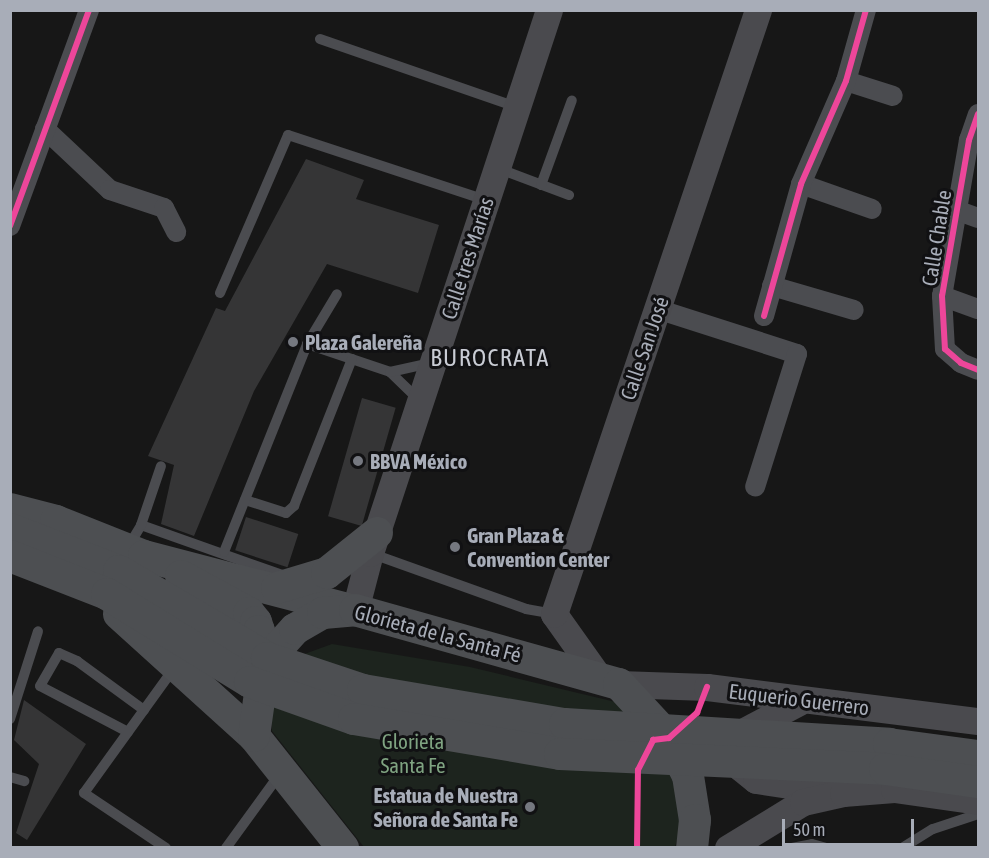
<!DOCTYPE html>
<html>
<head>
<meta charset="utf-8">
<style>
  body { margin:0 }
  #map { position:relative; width:989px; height:858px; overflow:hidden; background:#171717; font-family:"Asap Condensed",sans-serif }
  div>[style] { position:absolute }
  .green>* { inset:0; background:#1d241e }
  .building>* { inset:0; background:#353536; transform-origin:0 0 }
  .service>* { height:10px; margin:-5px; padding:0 5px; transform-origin:5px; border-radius:5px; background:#4b4c50 }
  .minor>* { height:20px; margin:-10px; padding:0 10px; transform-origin:10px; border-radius:10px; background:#4b4c50 }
  .secondary>* { height:27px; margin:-13.5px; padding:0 13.5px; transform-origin:13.5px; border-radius:13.5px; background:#4a4a4e }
  .primary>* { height:32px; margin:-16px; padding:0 16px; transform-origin:16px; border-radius:16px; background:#4d4f52 }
  .primary-bridge>* { height:32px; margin:-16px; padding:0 16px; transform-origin:16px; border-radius:16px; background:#4d4f52 }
  .cycleway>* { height:6px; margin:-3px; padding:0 3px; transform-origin:3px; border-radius:3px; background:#ed469a }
  .dots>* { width:16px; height:16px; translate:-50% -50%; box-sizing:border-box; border:3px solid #111113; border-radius:50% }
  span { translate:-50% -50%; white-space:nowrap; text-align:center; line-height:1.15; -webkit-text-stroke:6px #111113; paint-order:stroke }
  .street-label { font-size:21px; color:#a8adb8 }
  .poi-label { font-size:21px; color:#a8adb8; font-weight:700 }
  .left { translate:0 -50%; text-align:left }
  .right { translate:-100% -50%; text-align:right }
  .park-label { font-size:21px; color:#7fa381 }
  .quarter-label { font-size:24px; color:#c9ccd4; letter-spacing:1.5px }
  .frame { position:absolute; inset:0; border:12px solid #a8adb8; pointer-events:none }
  .scale { position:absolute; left:782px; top:819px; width:132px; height:27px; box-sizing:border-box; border:3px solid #a8adb8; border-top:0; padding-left:8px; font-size:18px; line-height:21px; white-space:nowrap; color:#a8adb8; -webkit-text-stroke:4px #111113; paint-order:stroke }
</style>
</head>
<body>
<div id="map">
  <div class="green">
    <div style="clip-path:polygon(332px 644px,470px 667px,624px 704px,666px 758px,683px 818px,675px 847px,364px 847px,272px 731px,270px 702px,288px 660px)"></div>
  </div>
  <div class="building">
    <div style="clip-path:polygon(306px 159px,364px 180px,356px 199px,439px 225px,418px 293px,327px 264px,254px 391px,194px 536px,161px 524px,174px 465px,148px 456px,216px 308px,225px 311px)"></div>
    <div style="left:362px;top:398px;width:35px;height:123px;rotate:16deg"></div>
    <div style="left:246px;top:517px;width:55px;height:35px;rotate:18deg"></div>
    <div style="clip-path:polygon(24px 700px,86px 744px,27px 840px,16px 833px,39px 764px,14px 740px)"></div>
  </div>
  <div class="service">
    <div style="left:320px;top:39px;width:207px;rotate:19.1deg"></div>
    <div style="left:497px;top:168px;width:77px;rotate:20.6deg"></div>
    <div style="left:541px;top:185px;width:90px;rotate:-70deg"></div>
    <div style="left:220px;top:293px;width:172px;rotate:-66.7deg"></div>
    <div style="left:288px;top:135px;width:208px;rotate:18.2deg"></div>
    <div style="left:307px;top:344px;width:88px;rotate:18.6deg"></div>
    <div style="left:390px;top:372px;width:42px;rotate:44deg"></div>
    <div style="left:390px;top:372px;width:42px;rotate:-12.4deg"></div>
    <div style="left:245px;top:500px;width:43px;rotate:17.6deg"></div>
    <div style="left:286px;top:513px;width:11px;rotate:-41deg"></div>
    <div style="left:294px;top:506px;width:158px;rotate:-68.5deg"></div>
    <div style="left:141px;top:525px;width:156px;rotate:19.5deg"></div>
    <div style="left:128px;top:547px;width:26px;rotate:-59deg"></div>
    <div style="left:141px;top:525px;width:62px;rotate:-71.3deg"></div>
    <div style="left:224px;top:552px;width:224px;rotate:-68.2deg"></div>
    <div style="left:307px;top:344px;width:58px;rotate:-59deg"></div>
    <div style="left:370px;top:553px;width:166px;rotate:19.7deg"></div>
    <div style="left:526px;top:609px;width:28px;rotate:10deg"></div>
    <div style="left:10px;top:719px;width:92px;rotate:-72.3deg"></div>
    <div style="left:128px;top:732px;width:99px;rotate:-152.4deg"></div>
    <div style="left:40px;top:686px;width:38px;rotate:-60deg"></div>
    <div style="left:59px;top:653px;width:20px;rotate:24deg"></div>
    <div style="left:77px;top:661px;width:83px;rotate:36.2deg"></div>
    <div style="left:10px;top:777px;width:15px;rotate:16deg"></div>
    <div style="left:166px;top:848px;width:99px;rotate:-146.1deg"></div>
    <div style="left:84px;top:793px;width:154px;rotate:-54.2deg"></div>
    <div style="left:226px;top:848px;width:90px;rotate:-54deg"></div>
    <div style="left:792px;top:848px;width:20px;rotate:-11deg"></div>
    <div style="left:812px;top:844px;width:15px;rotate:16deg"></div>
    <div style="left:902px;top:848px;width:36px;rotate:-32deg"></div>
    <div style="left:933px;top:829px;width:47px;rotate:-18.4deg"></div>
  </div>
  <div class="minor">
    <div style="left:846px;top:81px;width:49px;rotate:17.7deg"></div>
    <div style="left:978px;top:114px;width:28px;rotate:109deg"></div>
    <div style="left:969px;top:140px;width:158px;rotate:99.8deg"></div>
    <div style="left:942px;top:296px;width:53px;rotate:86.8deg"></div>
    <div style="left:945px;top:349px;width:21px;rotate:41deg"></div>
    <div style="left:961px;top:363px;width:18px;rotate:22deg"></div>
    <div style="left:45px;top:129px;width:89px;rotate:43.2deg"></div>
    <div style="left:110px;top:190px;width:57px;rotate:18.4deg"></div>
    <div style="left:164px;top:208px;width:27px;rotate:63deg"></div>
    <div style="left:801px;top:184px;width:75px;rotate:19.4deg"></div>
    <div style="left:956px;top:210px;width:23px;rotate:20deg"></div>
    <div style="left:10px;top:226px;width:230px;rotate:-69.9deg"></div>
    <div style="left:772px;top:286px;width:85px;rotate:16.3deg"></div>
    <div style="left:942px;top:296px;width:38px;rotate:20deg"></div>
    <div style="left:657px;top:309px;width:147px;rotate:17.8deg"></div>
    <div style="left:797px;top:354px;width:139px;rotate:107.5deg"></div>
    <div style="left:764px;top:316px;width:137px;rotate:-74.3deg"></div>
    <div style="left:801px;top:184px;width:112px;rotate:-66.4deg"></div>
    <div style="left:846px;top:81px;width:74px;rotate:-74.3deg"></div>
  </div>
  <div class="secondary">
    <div style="left:355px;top:610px;width:59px;rotate:-75.3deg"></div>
    <div style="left:370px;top:553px;width:572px;rotate:-71.76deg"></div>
    <div style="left:598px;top:676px;width:76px;rotate:-125.4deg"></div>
    <div style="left:554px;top:614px;width:638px;rotate:-71.34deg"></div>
    <div style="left:619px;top:684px;width:88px;rotate:2deg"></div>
    <div style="left:707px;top:687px;width:273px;rotate:7.2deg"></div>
    <div style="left:799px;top:702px;width:64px;rotate:152.2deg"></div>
    <div style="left:742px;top:732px;width:24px;rotate:99deg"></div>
    <div style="left:738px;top:756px;width:12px;rotate:76deg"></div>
    <div style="left:741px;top:768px;width:19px;rotate:39deg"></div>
    <div style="left:756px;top:780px;width:75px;rotate:8.5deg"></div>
    <div style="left:728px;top:848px;width:88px;rotate:-31.5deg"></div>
    <div style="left:803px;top:802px;width:41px;rotate:-12.7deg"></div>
    <div style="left:843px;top:793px;width:51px;rotate:-4.5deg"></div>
    <div style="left:894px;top:789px;width:85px;rotate:8.1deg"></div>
  </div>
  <div class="primary">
    <div style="left:10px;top:509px;width:48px;rotate:14.6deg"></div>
    <div style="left:56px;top:521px;width:95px;rotate:21.7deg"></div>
    <div style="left:144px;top:556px;width:207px;rotate:14.6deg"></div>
    <div style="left:181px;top:576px;width:77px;rotate:28.6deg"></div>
    <div style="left:249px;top:613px;width:11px;rotate:52deg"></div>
    <div style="left:256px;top:622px;width:9px;rotate:72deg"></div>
    <div style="left:259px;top:631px;width:24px;rotate:114deg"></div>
    <div style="left:249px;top:653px;width:22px;rotate:156deg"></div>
    <div style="left:277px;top:588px;width:52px;rotate:-16.7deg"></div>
    <div style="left:327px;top:573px;width:64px;rotate:-38.7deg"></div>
    <div style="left:119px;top:614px;width:182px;rotate:42.1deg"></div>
    <div style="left:254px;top:736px;width:143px;rotate:51.5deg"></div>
    <div style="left:254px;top:736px;width:50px;rotate:-82deg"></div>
    <div style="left:261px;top:686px;width:39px;rotate:-67deg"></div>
    <div style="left:276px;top:650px;width:28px;rotate:-48deg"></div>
    <div style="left:295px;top:629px;width:32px;rotate:-30deg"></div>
    <div style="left:323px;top:613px;width:32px;rotate:-5deg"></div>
    <div style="left:355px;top:610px;width:274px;rotate:15.7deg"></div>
    <div style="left:619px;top:684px;width:74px;rotate:47.2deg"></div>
    <div style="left:669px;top:738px;width:42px;rotate:63.4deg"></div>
    <div style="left:688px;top:776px;width:45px;rotate:81deg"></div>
    <div style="left:695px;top:820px;width:28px;rotate:96deg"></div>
  </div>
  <div class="primary-bridge">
    <div style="left:10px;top:529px;width:117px;rotate:21.1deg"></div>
    <div style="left:119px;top:571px;width:172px;rotate:30.4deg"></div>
    <div style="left:267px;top:658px;width:101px;rotate:18.4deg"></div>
    <div style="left:363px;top:690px;width:205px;rotate:9.6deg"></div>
    <div style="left:565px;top:724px;width:325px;rotate:3.5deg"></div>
    <div style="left:889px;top:744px;width:90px;rotate:7.7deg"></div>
    <div style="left:10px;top:556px;width:104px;rotate:21.4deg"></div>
    <div style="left:107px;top:594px;width:168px;rotate:31.6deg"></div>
    <div style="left:250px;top:682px;width:110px;rotate:19.6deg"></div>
    <div style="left:354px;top:719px;width:209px;rotate:9.6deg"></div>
    <div style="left:560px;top:754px;width:325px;rotate:2.6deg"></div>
    <div style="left:885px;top:769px;width:94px;rotate:8deg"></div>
  </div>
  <div class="cycleway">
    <div style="left:978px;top:114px;width:28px;rotate:109deg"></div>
    <div style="left:969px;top:140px;width:158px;rotate:99.8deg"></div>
    <div style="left:942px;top:296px;width:53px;rotate:86.8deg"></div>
    <div style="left:945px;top:349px;width:21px;rotate:41deg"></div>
    <div style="left:961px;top:363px;width:18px;rotate:22deg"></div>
    <div style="left:10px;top:226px;width:230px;rotate:-69.9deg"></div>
    <div style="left:764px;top:316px;width:137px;rotate:-74.3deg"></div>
    <div style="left:801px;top:184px;width:112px;rotate:-66.4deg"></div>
    <div style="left:846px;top:81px;width:74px;rotate:-74.3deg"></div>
    <div style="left:637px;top:848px;width:78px;rotate:-89.3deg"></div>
    <div style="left:638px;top:770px;width:34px;rotate:-63deg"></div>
    <div style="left:653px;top:740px;width:16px;rotate:-7deg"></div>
    <div style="left:669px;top:738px;width:38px;rotate:-42deg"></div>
    <div style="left:697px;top:713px;width:28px;rotate:-69deg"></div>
  </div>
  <div class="dots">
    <div style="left:293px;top:342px;background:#757880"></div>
    <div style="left:358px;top:461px;background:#757880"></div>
    <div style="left:455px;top:547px;background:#757880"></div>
    <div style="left:530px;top:807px;background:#757880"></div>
  </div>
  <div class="street-label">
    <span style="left:936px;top:238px;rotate:-81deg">Calle Chable</span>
    <span style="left:467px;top:258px;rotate:-72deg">Calle tres Marías</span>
    <span style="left:644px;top:348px;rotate:-71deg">Calle San José</span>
    <span style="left:438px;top:633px;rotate:15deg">Glorieta de la Santa Fé</span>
    <span style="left:799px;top:699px;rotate:7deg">Euquerio Guerrero</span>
  </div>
  <div class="poi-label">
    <span class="left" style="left:305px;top:342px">Plaza Galereña</span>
    <span class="left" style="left:370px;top:461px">BBVA México</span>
    <span class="left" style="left:467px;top:547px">Gran Plaza &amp;<br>Convention Center</span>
    <span class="right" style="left:518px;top:807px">Estatua de Nuestra<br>Señora de Santa Fe</span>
  </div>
  <div class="park-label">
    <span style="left:413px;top:753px">Glorieta<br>Santa Fe</span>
  </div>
  <div class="quarter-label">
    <span style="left:490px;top:358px">BUROCRATA</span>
  </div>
  <div class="frame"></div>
  <div class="scale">50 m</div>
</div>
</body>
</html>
